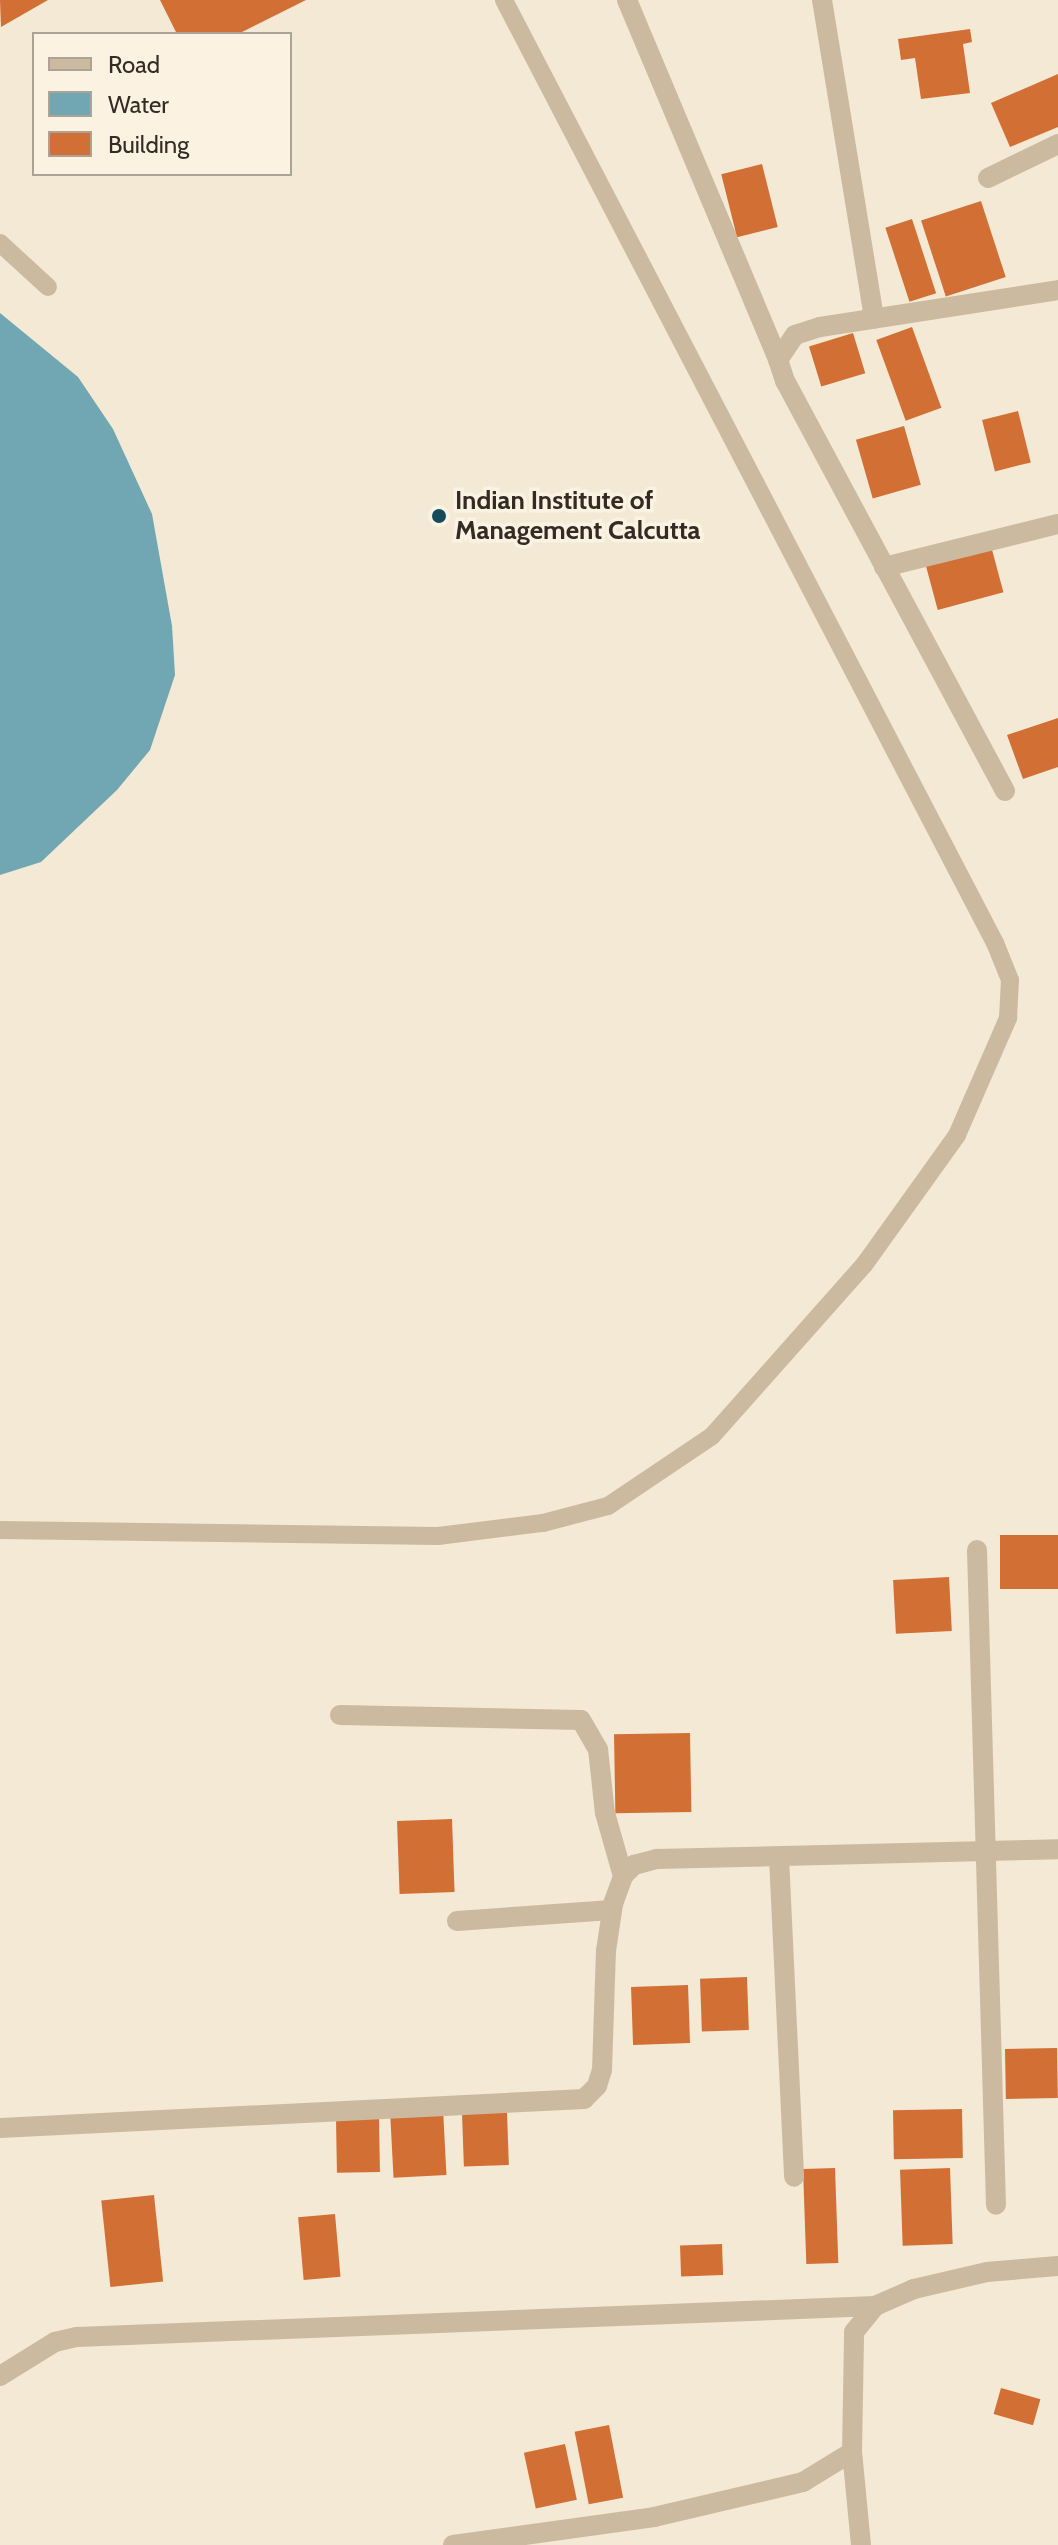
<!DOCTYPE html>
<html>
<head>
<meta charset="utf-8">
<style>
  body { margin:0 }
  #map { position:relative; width:1058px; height:2545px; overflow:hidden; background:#f3e9d5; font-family:Cabin,sans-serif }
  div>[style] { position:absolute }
  .water>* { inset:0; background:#71a7b2 }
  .building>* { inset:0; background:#d26f34; transform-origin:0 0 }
  .service>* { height:18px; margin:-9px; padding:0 9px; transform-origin:9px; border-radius:9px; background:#ccbaa0 }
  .minor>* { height:20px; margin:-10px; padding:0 10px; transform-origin:10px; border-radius:10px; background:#ccbaa0 }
  .dots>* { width:22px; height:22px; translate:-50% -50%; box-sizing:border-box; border:4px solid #fbf2e1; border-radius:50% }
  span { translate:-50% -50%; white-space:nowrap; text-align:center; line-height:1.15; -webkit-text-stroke:7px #fbf2e1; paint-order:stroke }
  .poi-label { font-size:26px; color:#352b24; font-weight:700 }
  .left { translate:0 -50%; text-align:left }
  .legend { position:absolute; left:32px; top:32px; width:260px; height:144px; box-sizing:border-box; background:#fbf2e1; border:2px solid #aca295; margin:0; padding:10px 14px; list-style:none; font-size:24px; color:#352b24 }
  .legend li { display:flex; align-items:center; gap:16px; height:40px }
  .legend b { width:40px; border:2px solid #aca295 }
</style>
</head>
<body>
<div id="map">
  <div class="water">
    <div style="clip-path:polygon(0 313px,78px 377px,113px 429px,152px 514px,172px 626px,175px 675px,150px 750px,117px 790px,41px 862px,0 875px)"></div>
  </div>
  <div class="building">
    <div style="clip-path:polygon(0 0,48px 0,1px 27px)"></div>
    <div style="clip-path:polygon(160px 0,306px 0,238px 34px,177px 34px)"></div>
    <div style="clip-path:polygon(970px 29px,972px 42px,963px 44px,970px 93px,921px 99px,915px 58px,901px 60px,898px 39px)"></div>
    <div style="clip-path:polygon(1058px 74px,1058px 127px,1010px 147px,991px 103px)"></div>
    <div style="left:762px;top:164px;width:65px;height:42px;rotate:76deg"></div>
    <div style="left:981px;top:201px;width:80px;height:63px;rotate:72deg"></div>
    <div style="left:912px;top:219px;width:78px;height:28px;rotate:72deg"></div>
    <div style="left:912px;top:327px;width:86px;height:38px;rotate:70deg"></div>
    <div style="left:853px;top:333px;width:42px;height:46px;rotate:73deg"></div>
    <div style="left:1018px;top:411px;width:53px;height:37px;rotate:76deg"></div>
    <div style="left:904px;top:426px;width:61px;height:50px;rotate:74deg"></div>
    <div style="left:991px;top:546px;width:48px;height:68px;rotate:75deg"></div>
    <div style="clip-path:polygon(1058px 718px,1058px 767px,1023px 779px,1007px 735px)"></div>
    <div style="left:1058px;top:1535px;width:54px;height:58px;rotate:90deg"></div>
    <div style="left:949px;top:1577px;width:54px;height:56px;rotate:87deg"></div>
    <div style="left:690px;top:1733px;width:79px;height:76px;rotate:89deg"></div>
    <div style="left:452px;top:1819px;width:73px;height:55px;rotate:88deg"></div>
    <div style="left:747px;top:1977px;width:53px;height:47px;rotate:88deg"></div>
    <div style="left:688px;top:1985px;width:58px;height:57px;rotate:88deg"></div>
    <div style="left:1057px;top:2048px;width:50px;height:52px;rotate:89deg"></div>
    <div style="left:443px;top:2109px;width:66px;height:53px;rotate:87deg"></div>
    <div style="left:962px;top:2109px;width:49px;height:69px;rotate:89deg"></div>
    <div style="left:507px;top:2112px;width:53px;height:45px;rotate:88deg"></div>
    <div style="left:379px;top:2118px;width:54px;height:43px;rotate:89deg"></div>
    <div style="left:835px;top:2168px;width:95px;height:32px;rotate:88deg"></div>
    <div style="left:950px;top:2168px;width:76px;height:50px;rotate:88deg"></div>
    <div style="left:154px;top:2195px;width:87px;height:53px;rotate:84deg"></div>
    <div style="left:335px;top:2214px;width:63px;height:37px;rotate:85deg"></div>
    <div style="left:722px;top:2244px;width:31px;height:42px;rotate:88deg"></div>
    <div style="left:1001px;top:2388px;width:41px;height:27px;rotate:16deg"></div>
    <div style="left:609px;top:2425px;width:74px;height:35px;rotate:79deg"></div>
    <div style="left:565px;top:2444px;width:57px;height:42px;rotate:78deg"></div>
  </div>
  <div class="service">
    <div style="left:0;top:243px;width:65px;rotate:42.5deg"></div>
    <div style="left:0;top:1530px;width:438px;rotate:0.8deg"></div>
    <div style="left:438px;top:1536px;width:106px;rotate:-7.1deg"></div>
    <div style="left:543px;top:1523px;width:67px;rotate:-14.7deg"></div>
    <div style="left:608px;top:1506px;width:125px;rotate:-33.9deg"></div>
    <div style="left:712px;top:1436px;width:229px;rotate:-48.4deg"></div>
    <div style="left:864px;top:1265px;width:160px;rotate:-54.4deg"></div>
    <div style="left:957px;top:1135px;width:128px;rotate:-66.4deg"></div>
    <div style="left:1008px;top:1018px;width:38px;rotate:-87deg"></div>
    <div style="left:1010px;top:980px;width:40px;rotate:-112deg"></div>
    <div style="left:995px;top:943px;width:1063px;rotate:-117.51deg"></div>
  </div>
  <div class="minor">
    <div style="left:627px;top:0;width:390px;rotate:67.2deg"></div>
    <div style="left:822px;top:0;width:323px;rotate:80.7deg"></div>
    <div style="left:988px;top:178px;width:78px;rotate:-25.9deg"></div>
    <div style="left:884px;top:567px;width:179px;rotate:-13.9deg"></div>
    <div style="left:1005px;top:791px;width:465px;rotate:-118.2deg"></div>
    <div style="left:785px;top:381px;width:22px;rotate:-108deg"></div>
    <div style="left:778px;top:360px;width:30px;rotate:-56deg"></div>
    <div style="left:795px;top:335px;width:26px;rotate:-18deg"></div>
    <div style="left:820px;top:327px;width:241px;rotate:-8.8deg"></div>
    <div style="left:977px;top:1550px;width:655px;rotate:88.34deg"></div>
    <div style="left:340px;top:1715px;width:241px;rotate:1.2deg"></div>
    <div style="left:581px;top:1720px;width:34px;rotate:60deg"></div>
    <div style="left:598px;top:1749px;width:64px;rotate:83.8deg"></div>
    <div style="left:605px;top:1813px;width:66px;rotate:74.1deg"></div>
    <div style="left:779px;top:1857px;width:320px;rotate:87.3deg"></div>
    <div style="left:457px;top:1921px;width:155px;rotate:-4.1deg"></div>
    <div style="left:0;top:2128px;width:585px;rotate:-2.84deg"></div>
    <div style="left:584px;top:2099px;width:18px;rotate:-45deg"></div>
    <div style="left:597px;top:2086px;width:17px;rotate:-73deg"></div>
    <div style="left:602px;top:2070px;width:119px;rotate:-88.1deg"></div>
    <div style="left:606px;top:1951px;width:48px;rotate:-81.5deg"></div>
    <div style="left:613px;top:1904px;width:30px;rotate:-70deg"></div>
    <div style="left:623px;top:1876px;width:16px;rotate:-45deg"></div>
    <div style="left:634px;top:1865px;width:24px;rotate:-15deg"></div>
    <div style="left:657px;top:1859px;width:401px;rotate:-1.4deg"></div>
    <div style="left:0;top:2376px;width:65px;rotate:-31.7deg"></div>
    <div style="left:55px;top:2342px;width:23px;rotate:-13deg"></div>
    <div style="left:77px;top:2337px;width:799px;rotate:-2.22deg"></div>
    <div style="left:453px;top:2545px;width:203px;rotate:-7.9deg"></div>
    <div style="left:654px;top:2517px;width:153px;rotate:-13.2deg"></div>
    <div style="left:803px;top:2482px;width:57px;rotate:-31.5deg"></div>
    <div style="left:861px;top:2545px;width:93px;rotate:-95.5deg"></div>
    <div style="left:852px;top:2452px;width:120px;rotate:-89deg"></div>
    <div style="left:854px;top:2332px;width:33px;rotate:-51deg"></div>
    <div style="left:875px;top:2306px;width:43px;rotate:-23.6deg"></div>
    <div style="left:914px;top:2289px;width:75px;rotate:-13.1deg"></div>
    <div style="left:987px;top:2272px;width:71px;rotate:-4.8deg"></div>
  </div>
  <div class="dots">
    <div style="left:439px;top:516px;background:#164c59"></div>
  </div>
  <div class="poi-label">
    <span class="left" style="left:455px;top:516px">Indian Institute of<br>Management Calcutta</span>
  </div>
  <ul class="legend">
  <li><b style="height:10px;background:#ccbaa0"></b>Road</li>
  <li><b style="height:22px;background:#71a7b2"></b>Water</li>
  <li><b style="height:22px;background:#d26f34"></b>Building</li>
  </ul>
</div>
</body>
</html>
